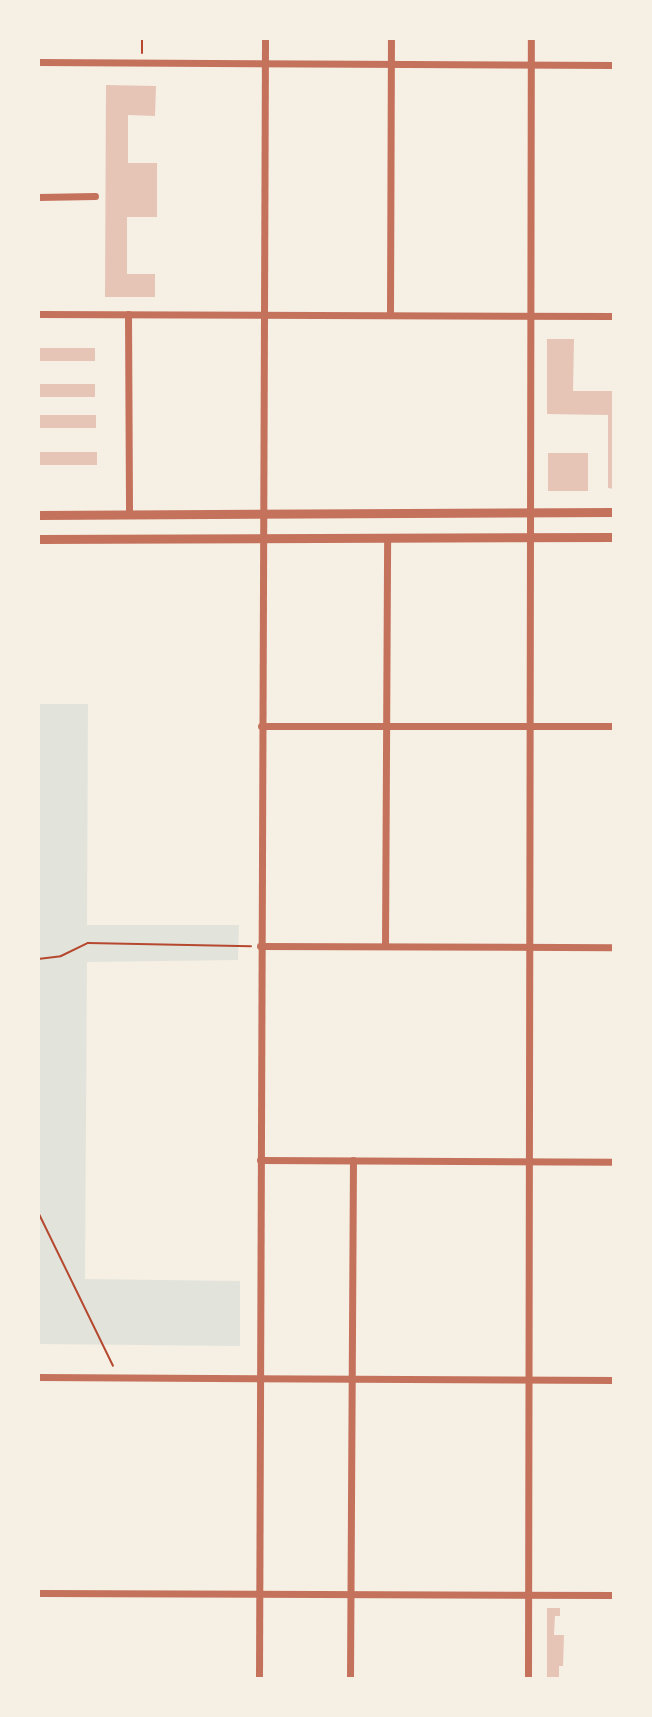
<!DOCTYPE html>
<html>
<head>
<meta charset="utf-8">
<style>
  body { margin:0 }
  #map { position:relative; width:652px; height:1717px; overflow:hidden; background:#f6efe4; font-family:"Noto Serif",serif }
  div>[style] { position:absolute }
  .green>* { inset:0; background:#e2e4dc }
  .building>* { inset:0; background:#e6c5b7; transform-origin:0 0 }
  .path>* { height:2px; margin:-1px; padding:0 1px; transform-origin:1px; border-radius:1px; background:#b5482f }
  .minor>* { height:7px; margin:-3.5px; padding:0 3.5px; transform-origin:3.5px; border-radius:3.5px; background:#c5725c }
  .tertiary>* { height:9px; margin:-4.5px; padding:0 4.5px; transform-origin:4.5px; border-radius:4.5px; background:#c5725c }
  span { translate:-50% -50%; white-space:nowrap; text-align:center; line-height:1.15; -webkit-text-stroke:6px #f6efe4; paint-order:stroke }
  .frame { position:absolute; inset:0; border:40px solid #f6efe4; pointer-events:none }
</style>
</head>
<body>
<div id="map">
  <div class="green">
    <div style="clip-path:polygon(38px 704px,88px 704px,87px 925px,239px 925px,238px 960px,87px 962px,85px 1279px,240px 1281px,240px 1346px,38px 1344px)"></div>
  </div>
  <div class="building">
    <div style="clip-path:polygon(106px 85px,156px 86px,155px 116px,128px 115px,128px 163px,157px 163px,157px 217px,127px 217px,127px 274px,155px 274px,155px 297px,105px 297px)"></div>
    <div style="clip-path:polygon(547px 339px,574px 339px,573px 391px,614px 391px,614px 489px,608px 488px,608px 415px,547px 414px)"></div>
    <div style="left:38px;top:348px;width:57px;height:13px"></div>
    <div style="left:38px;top:384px;width:57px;height:13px"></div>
    <div style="left:38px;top:415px;width:58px;height:13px"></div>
    <div style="left:38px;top:452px;width:59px;height:13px"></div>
    <div style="left:548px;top:453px;width:40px;height:38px"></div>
    <div style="clip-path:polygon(547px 1608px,560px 1608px,560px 1616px,555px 1616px,554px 1635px,564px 1635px,563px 1666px,559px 1666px,559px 1679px,547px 1679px)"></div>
  </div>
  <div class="path">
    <div style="left:142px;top:53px;width:15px;rotate:-90deg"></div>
    <div style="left:38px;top:959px;width:23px;rotate:-7deg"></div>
    <div style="left:61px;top:956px;width:30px;rotate:-26deg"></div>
    <div style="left:88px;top:943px;width:163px;rotate:1.1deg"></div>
    <div style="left:38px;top:1212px;width:171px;rotate:64deg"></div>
  </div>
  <div class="minor">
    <div style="left:38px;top:62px;width:576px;rotate:0.3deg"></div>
    <div style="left:38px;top:197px;width:57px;rotate:-1deg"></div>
    <div style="left:38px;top:314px;width:576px;rotate:0.2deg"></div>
    <div style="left:128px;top:314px;width:200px;rotate:89.7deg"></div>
    <div style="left:390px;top:315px;width:277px;rotate:-89.8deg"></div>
    <div style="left:261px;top:726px;width:353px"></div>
    <div style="left:260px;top:946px;width:354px;rotate:0.2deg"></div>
    <div style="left:385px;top:946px;width:408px;rotate:-89.7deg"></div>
    <div style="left:260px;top:1160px;width:354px;rotate:0.3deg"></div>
    <div style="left:38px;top:1377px;width:576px;rotate:0.3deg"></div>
    <div style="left:38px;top:1593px;width:576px;rotate:0.2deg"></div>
    <div style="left:259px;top:1679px;width:1641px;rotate:-89.79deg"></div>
    <div style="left:350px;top:1679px;width:519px;rotate:-89.67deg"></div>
    <div style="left:528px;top:1679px;width:1641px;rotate:-89.9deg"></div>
  </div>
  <div class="tertiary">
    <div style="left:38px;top:515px;width:576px;rotate:-0.3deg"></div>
    <div style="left:38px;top:539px;width:576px;rotate:-0.2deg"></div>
  </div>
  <div class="frame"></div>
</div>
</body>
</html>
